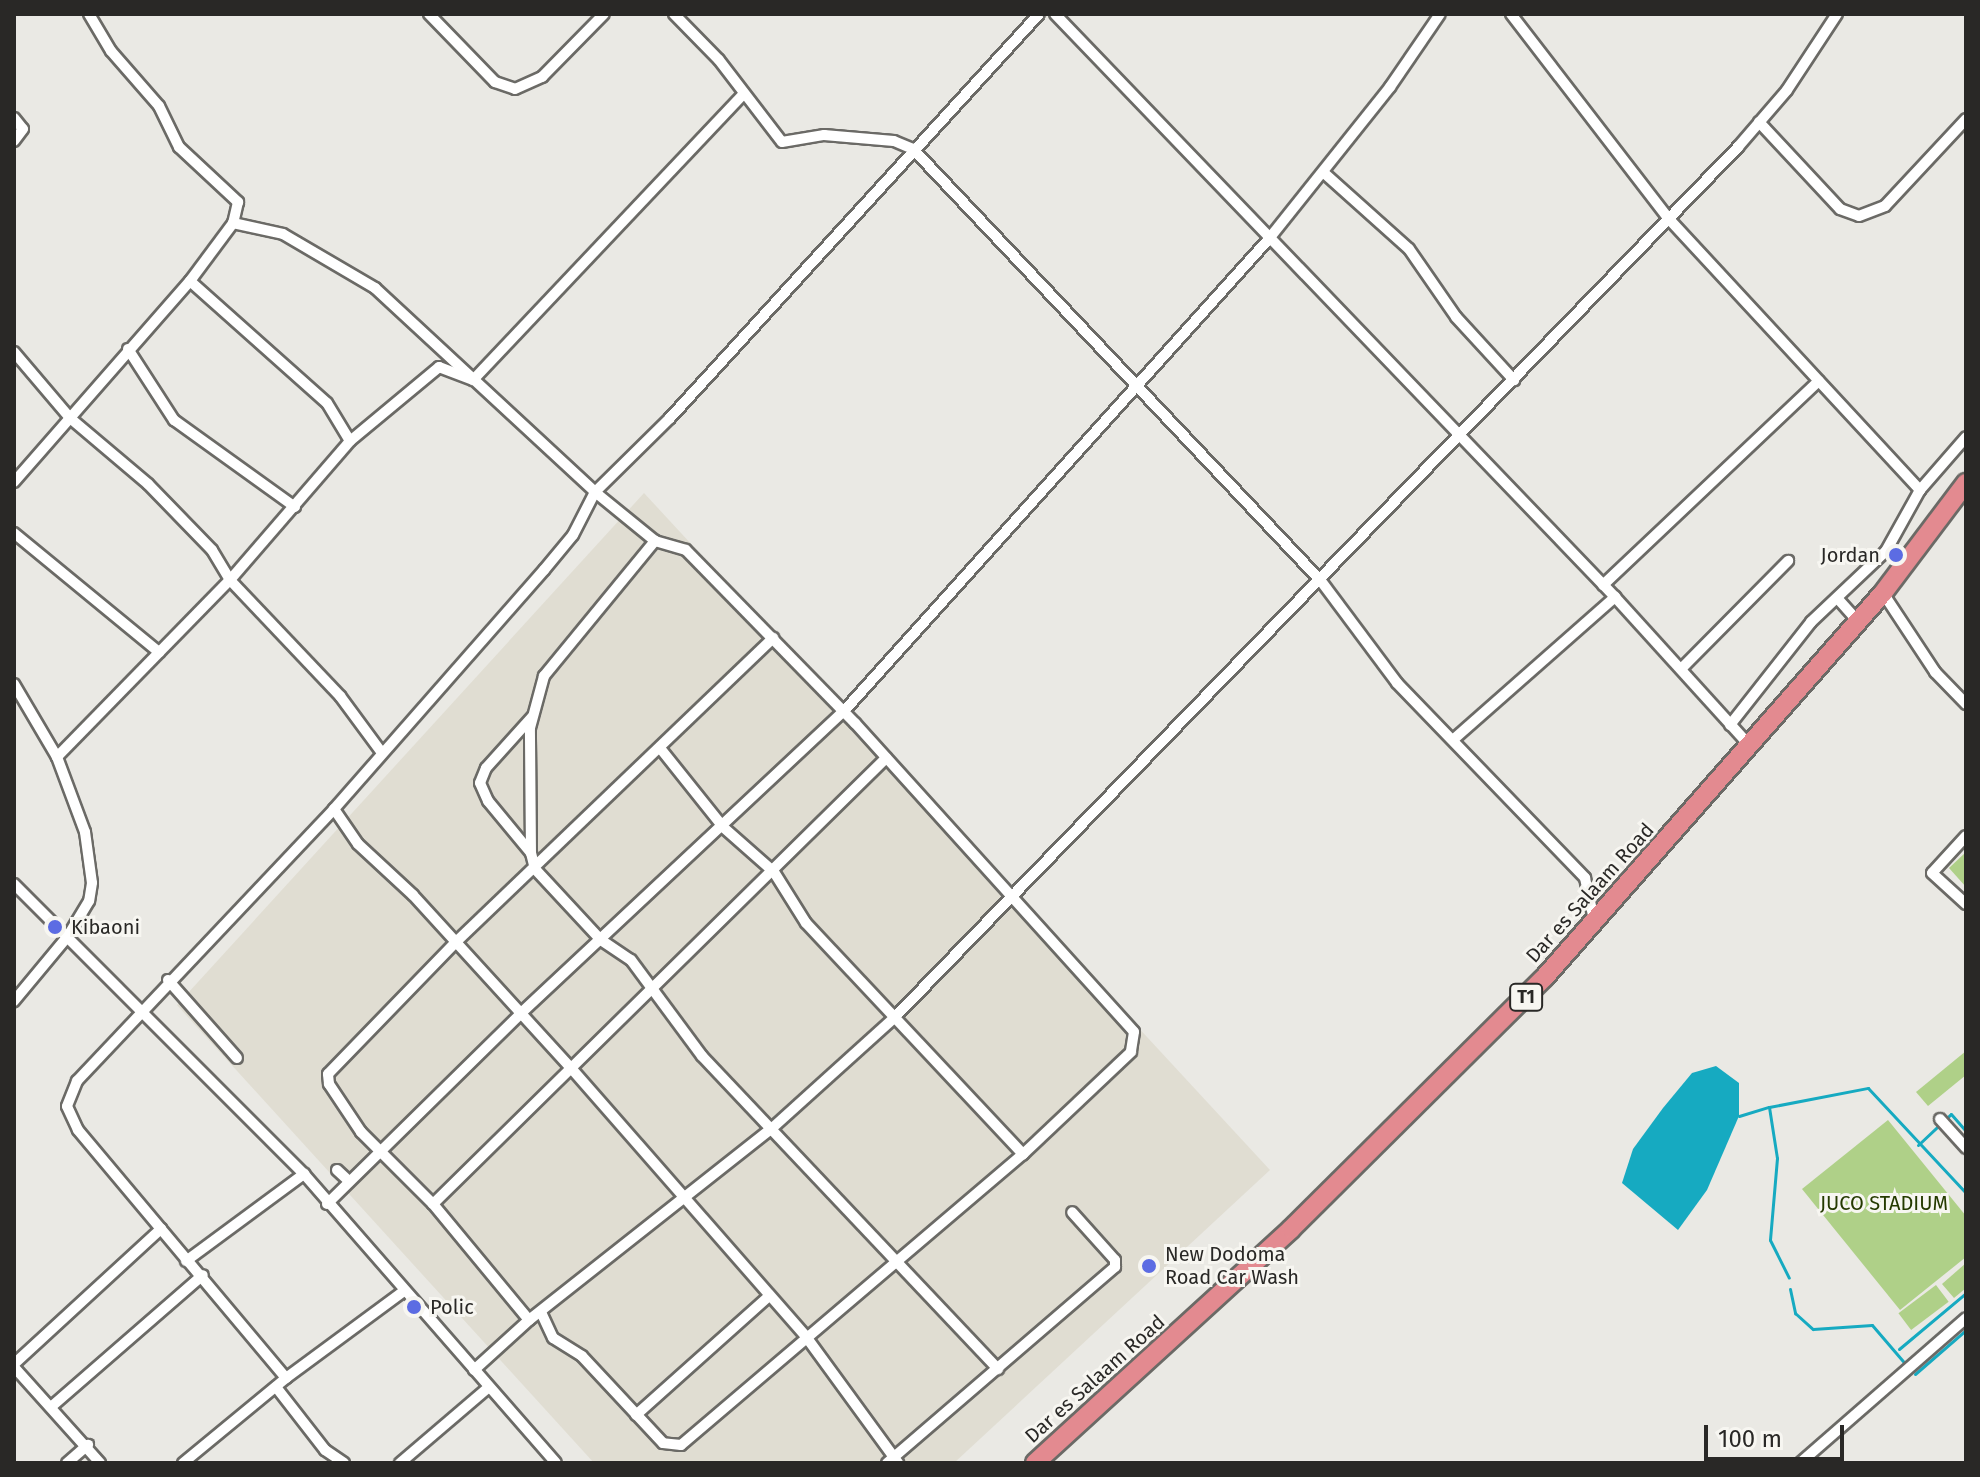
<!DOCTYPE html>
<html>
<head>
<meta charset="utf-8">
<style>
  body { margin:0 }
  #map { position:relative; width:1980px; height:1477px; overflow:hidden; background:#eae9e4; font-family:"Fira Sans",sans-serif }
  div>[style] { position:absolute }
  .built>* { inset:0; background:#e0ddd2 }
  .green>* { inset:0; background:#afd088; transform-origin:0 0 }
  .water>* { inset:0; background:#16aac1 }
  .stream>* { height:3px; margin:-1.5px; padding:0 1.5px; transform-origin:1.5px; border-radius:1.5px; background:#16aac1 }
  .roads { filter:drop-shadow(2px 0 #6b6a66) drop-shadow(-2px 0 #6b6a66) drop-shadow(0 2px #6b6a66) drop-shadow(0 -2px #6b6a66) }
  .street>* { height:10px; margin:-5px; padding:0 5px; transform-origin:5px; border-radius:5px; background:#fff }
  .highway>* { height:18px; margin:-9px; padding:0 9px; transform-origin:9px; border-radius:9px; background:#e38a90 }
  .dots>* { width:22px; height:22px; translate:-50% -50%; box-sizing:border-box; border:4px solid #f7f6f1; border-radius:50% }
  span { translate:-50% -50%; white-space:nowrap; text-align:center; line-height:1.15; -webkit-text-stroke:6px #f7f6f1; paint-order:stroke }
  .shield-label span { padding:2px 6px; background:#f7f6f1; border:2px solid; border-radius:6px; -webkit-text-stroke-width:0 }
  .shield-label { font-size:18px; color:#292826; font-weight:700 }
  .poi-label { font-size:20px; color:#292826 }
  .right { translate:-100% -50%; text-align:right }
  .left { translate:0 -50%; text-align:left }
  .street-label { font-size:20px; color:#292826 }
  .park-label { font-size:20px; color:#253a00 }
  .frame { position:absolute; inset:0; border:16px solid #292826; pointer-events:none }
  .scale { position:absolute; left:1704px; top:1425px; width:140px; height:36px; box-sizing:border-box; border:4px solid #292826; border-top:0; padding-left:10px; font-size:24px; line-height:28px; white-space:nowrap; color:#292826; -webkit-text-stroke:6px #f7f6f1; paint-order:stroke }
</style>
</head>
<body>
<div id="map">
  <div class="built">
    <div style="clip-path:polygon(644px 493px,1270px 1170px,954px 1463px,594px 1463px,177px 1005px)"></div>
  </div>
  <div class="green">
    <div style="clip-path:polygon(1966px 852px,1966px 887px,1949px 868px)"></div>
    <div style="clip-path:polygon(1966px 1051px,1966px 1075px,1928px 1106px,1916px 1092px)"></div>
    <div style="clip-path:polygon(1888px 1120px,1966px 1216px,1966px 1257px,1900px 1310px,1802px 1189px)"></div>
    <div style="clip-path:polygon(1966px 1263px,1966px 1288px,1954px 1298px,1942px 1284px)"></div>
    <div style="left:1936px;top:1285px;width:21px;height:47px;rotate:53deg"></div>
  </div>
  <div class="water">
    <div style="clip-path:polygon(1716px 1066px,1739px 1083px,1739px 1116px,1707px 1190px,1678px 1230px,1622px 1183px,1633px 1149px,1663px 1108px,1692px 1073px)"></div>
  </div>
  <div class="stream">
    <div style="left:1769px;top:1107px;width:101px;rotate:-10.9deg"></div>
    <div style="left:1868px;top:1088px;width:144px;rotate:47deg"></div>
    <div style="left:1739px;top:1116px;width:31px;rotate:-17deg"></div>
    <div style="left:1769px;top:1107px;width:52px;rotate:81.1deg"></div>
    <div style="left:1777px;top:1158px;width:82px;rotate:94.9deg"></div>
    <div style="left:1770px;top:1240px;width:42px;rotate:63.4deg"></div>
    <div style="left:1918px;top:1145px;width:45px;rotate:-43.2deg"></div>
    <div style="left:1951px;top:1114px;width:23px;rotate:49deg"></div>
    <div style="left:1790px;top:1289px;width:25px;rotate:78deg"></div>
    <div style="left:1795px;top:1313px;width:24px;rotate:42deg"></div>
    <div style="left:1813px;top:1329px;width:59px;rotate:-3.9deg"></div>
    <div style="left:1872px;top:1325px;width:55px;rotate:49.4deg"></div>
    <div style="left:1899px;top:1349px;width:87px;rotate:-39.9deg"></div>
    <div style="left:1915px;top:1374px;width:67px;rotate:-40.8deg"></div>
  </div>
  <div class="roads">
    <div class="street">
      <div style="left:89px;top:14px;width:43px;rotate:59.3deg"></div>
      <div style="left:111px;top:51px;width:73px;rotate:48.9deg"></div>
      <div style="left:159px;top:106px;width:46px;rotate:64deg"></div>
      <div style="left:179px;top:147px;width:81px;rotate:43deg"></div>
      <div style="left:238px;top:202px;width:22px;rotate:103deg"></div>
      <div style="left:233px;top:223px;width:51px;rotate:12.4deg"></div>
      <div style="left:283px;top:234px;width:107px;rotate:30.4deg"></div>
      <div style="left:375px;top:288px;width:300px;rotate:42.8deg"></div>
      <div style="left:595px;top:492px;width:77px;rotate:39.2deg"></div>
      <div style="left:655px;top:541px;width:32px;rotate:16deg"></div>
      <div style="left:686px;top:550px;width:242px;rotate:45.7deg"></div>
      <div style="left:855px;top:723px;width:416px;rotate:47.9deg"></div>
      <div style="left:1134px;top:1032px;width:20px;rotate:99deg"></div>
      <div style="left:1131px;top:1052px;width:149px;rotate:136.6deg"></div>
      <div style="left:1023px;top:1154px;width:449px;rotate:139.6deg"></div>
      <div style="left:681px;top:1445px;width:18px;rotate:-174deg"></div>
      <div style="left:663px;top:1443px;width:119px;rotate:-133deg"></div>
      <div style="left:582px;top:1356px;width:34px;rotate:-148deg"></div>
      <div style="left:553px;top:1338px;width:29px;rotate:-115deg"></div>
      <div style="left:429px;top:14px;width:95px;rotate:45.9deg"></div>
      <div style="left:495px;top:82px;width:21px;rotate:19deg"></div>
      <div style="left:515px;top:89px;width:30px;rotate:-24deg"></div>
      <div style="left:542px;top:77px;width:88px;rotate:-45.5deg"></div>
      <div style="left:674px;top:14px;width:64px;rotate:45.6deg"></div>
      <div style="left:719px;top:60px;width:103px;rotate:52.5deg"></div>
      <div style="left:782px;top:142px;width:43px;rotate:-9.5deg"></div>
      <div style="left:824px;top:135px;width:70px;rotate:4.9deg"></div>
      <div style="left:894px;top:141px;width:21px;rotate:23deg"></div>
      <div style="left:913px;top:149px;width:594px;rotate:46.64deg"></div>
      <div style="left:1321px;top:581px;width:127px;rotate:53.3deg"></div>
      <div style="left:1397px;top:683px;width:271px;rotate:46deg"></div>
      <div style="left:1585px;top:878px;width:43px;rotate:77.9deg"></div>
      <div style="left:1055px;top:14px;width:808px;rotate:46.15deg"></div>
      <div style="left:1615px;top:597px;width:201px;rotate:47.8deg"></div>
      <div style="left:1511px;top:14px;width:257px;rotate:52.4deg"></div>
      <div style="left:1668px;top:218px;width:371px;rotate:47.2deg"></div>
      <div style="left:14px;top:118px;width:14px;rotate:51deg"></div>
      <div style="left:23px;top:129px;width:15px;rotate:127deg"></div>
      <div style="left:1759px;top:122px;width:119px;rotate:47deg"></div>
      <div style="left:1840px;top:209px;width:20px;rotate:20deg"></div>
      <div style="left:1859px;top:216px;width:28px;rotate:-21deg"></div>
      <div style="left:1885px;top:206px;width:119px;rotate:-47deg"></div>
      <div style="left:1323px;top:172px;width:115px;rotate:41.8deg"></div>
      <div style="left:1409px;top:249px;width:83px;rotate:55.3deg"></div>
      <div style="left:1456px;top:317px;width:86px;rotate:47.4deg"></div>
      <div style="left:190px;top:281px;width:183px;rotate:41.7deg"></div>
      <div style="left:327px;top:403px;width:44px;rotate:58.8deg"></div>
      <div style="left:128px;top:349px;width:85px;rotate:57.1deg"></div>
      <div style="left:174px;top:420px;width:149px;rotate:35.7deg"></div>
      <div style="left:14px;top:352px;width:87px;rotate:49.7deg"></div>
      <div style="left:70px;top:418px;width:102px;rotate:40.2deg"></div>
      <div style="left:148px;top:484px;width:92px;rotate:45.9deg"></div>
      <div style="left:212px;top:550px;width:35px;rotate:59deg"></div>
      <div style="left:230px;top:580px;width:160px;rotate:46.5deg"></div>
      <div style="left:340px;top:696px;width:71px;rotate:53.6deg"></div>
      <div style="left:14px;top:482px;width:267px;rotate:-48.8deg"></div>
      <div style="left:190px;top:281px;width:72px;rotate:-53.4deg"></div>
      <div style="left:14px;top:533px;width:188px;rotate:39.4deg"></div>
      <div style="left:1603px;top:585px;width:297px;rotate:-43.4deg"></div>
      <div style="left:1883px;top:593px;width:95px;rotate:56.6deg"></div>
      <div style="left:1935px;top:672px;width:45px;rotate:45.9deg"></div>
      <div style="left:1838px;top:599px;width:30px;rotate:48deg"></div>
      <div style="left:1682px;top:668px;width:151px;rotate:-45.3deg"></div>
      <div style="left:14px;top:684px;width:85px;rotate:59.5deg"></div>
      <div style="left:57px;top:757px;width:80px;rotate:69.5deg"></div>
      <div style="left:85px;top:832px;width:51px;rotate:82.2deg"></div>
      <div style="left:92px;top:883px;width:18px;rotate:99deg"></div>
      <div style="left:89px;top:901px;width:41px;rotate:121deg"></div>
      <div style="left:68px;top:936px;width:85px;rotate:129.7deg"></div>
      <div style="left:532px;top:717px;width:69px;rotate:132deg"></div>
      <div style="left:486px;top:768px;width:16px;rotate:112deg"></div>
      <div style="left:480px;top:783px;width:20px;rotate:66deg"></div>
      <div style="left:488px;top:801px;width:67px;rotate:50.4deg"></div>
      <div style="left:531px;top:853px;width:16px;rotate:76deg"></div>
      <div style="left:535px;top:869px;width:97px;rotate:47.1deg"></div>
      <div style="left:601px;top:940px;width:36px;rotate:34deg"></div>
      <div style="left:631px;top:960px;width:119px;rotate:53.5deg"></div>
      <div style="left:702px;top:1056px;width:431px;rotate:46.6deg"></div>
      <div style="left:1730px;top:725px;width:131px;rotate:-51.8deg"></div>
      <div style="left:1811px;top:622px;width:103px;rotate:-43.4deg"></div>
      <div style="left:1886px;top:551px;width:70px;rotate:-60.9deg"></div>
      <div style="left:1920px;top:490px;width:70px;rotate:-49deg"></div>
      <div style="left:1454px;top:739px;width:215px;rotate:-41.4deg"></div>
      <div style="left:660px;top:748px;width:101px;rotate:51.4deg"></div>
      <div style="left:723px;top:827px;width:68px;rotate:41.4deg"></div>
      <div style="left:774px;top:872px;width:60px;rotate:57.9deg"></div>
      <div style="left:806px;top:923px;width:317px;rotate:46.8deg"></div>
      <div style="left:57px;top:757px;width:248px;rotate:-45.7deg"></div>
      <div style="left:230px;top:580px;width:184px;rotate:-49.2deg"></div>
      <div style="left:350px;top:441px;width:116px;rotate:-39.7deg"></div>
      <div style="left:439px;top:367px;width:36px;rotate:21deg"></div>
      <div style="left:473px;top:380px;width:393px;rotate:-46.6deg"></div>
      <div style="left:334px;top:809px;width:42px;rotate:55.6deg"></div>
      <div style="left:358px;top:844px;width:75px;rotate:42.8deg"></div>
      <div style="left:413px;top:895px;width:234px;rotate:47.6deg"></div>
      <div style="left:571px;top:1068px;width:359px;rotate:48.8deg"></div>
      <div style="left:807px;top:1338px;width:155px;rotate:53.9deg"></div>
      <div style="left:1966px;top:836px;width:50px;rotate:132.6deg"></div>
      <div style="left:1932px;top:873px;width:46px;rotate:42.4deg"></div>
      <div style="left:531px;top:853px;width:125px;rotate:-90.5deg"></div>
      <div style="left:530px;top:728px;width:54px;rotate:-74.9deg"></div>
      <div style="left:544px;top:676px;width:175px;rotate:-50.6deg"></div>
      <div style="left:14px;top:884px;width:410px;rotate:45deg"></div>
      <div style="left:304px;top:1174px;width:383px;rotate:48.9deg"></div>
      <div style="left:168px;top:980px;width:104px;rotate:48.5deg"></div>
      <div style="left:1940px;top:1119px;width:39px;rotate:48deg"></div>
      <div style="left:337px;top:1170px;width:16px;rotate:43deg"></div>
      <div style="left:327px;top:1204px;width:269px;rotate:-44.5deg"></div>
      <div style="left:519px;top:1015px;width:445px;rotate:-43.1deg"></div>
      <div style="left:844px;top:711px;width:634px;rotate:-48.01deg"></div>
      <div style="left:1268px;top:240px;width:196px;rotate:-51.4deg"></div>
      <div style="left:1390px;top:87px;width:88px;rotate:-55.6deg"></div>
      <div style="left:433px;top:1204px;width:636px;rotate:-44.55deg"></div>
      <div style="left:186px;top:1261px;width:147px;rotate:-36.4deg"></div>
      <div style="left:529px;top:1320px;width:151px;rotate:-129.6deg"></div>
      <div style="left:433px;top:1204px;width:102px;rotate:-135deg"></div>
      <div style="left:361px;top:1132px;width:58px;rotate:-123.7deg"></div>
      <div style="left:329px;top:1084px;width:10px;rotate:-96deg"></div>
      <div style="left:328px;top:1074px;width:182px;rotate:-45.9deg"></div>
      <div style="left:455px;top:943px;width:441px;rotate:-43.8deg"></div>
      <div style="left:14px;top:1364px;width:200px;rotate:-42.6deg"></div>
      <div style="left:14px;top:1367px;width:129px;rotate:48.1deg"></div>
      <div style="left:474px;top:1370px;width:74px;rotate:-42.3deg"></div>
      <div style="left:529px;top:1320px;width:307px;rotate:-38.3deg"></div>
      <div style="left:770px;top:1130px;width:167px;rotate:-42.1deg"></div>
      <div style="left:894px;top:1018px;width:1213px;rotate:-45.9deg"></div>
      <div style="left:1738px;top:147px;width:75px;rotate:-49.3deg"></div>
      <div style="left:1787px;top:90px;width:91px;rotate:-56.7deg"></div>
      <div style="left:286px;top:1378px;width:324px;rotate:-130deg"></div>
      <div style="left:78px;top:1130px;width:26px;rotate:-115deg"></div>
      <div style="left:67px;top:1106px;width:27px;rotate:-68deg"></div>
      <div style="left:77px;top:1081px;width:374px;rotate:-46.6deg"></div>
      <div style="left:334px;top:809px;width:318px;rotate:-48.7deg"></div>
      <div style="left:544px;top:570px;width:45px;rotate:-50.4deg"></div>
      <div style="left:573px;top:535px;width:48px;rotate:-62.9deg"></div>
      <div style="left:595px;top:492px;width:105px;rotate:-44.6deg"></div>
      <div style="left:670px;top:418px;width:547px;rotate:-47.59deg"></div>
      <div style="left:276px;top:1387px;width:80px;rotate:52.1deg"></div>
      <div style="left:325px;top:1450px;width:23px;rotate:34deg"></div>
      <div style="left:51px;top:1407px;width:201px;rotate:-41deg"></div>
      <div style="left:636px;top:1415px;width:178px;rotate:-41.8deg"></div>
      <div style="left:67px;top:1463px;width:28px;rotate:-41deg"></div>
      <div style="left:183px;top:1463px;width:134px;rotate:-39.5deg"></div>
      <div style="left:286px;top:1378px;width:147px;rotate:-36.4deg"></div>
      <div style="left:400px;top:1463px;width:117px;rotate:-40.5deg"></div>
      <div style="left:887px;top:1463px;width:301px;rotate:-40.7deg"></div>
      <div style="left:1115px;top:1267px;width:7px;rotate:-90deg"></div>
      <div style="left:1115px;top:1260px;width:64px;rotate:-131.9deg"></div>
      <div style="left:1800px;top:1463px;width:220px;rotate:-41.1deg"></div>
    </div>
    <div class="highway">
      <div style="left:1035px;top:1463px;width:347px;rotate:-42.4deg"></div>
      <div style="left:1291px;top:1229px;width:356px;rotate:-44.8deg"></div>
      <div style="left:1544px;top:978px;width:513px;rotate:-48.64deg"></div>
      <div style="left:1883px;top:593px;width:138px;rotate:-53deg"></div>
    </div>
  </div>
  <div class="dots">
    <div style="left:1896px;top:555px;background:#5c6ce3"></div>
    <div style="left:55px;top:927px;background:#5c6ce3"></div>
    <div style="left:1149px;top:1266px;background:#5c6ce3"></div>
    <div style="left:414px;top:1307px;background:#5c6ce3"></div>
  </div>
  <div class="shield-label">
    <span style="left:1526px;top:997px">T1</span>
  </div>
  <div class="poi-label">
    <span class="right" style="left:1880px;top:555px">Jordan</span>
    <span class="left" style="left:71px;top:927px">Kibaoni</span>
    <span class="left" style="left:1165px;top:1266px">New Dodoma<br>Road Car Wash</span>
    <span class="left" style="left:430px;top:1307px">Polic</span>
  </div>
  <div class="street-label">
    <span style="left:1590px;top:893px;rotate:-48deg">Dar es Salaam Road</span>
    <span style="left:1095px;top:1379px;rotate:-42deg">Dar es Salaam Road</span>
  </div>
  <div class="park-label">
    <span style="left:1884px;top:1203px">JUCO STADIUM</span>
  </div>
  <div class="frame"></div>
  <div class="scale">100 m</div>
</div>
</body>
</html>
